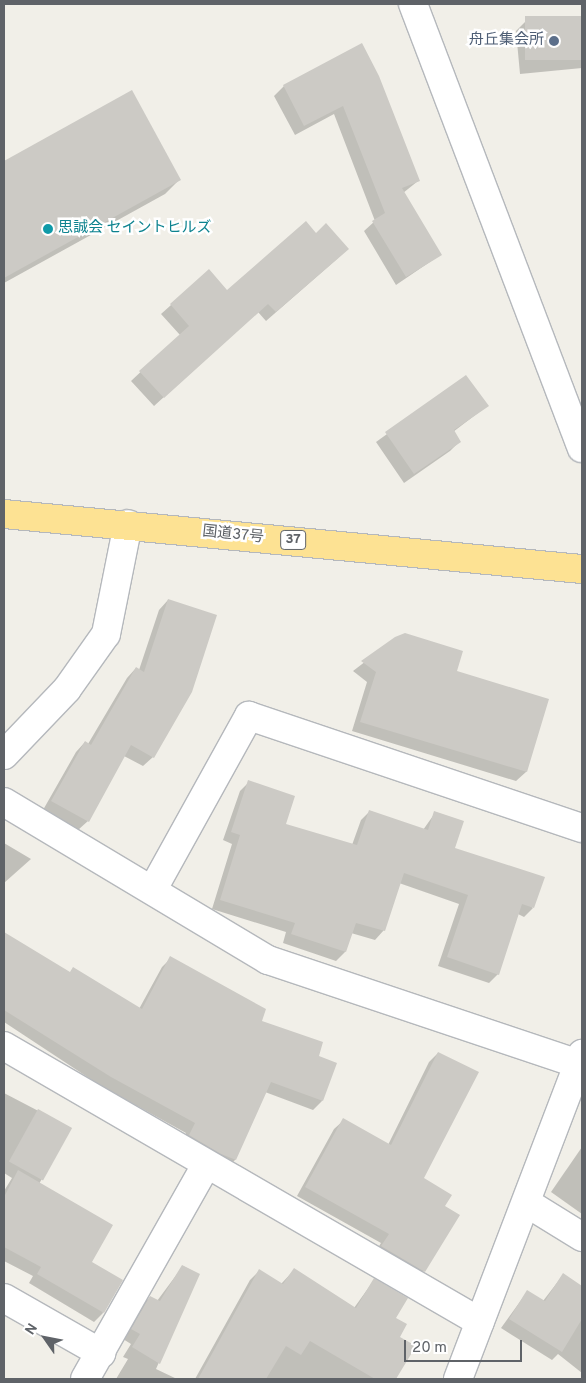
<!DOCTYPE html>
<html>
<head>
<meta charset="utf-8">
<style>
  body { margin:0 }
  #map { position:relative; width:586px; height:1383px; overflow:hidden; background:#f1efe8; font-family:Overpass,"Noto Sans JP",sans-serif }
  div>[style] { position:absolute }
  .shadow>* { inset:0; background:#0003 }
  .building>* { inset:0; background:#cccac5; transform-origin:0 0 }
  .roads { filter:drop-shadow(1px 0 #b5b8bc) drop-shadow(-1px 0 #b5b8bc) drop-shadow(0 1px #b5b8bc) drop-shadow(0 -1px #b5b8bc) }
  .minor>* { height:28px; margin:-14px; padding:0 14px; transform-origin:14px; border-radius:14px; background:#fff }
  .highway>* { height:28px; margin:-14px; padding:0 14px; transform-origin:14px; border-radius:14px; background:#fde293 }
  .dots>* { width:14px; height:14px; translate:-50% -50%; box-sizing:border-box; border:2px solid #fff; border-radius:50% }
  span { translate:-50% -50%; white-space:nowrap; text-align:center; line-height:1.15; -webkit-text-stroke:5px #fff; paint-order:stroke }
  .shield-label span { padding:1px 4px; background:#fff; border:1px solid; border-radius:4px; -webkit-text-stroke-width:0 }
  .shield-label { font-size:14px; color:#5f6368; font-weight:700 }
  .service-label { font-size:15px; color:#4e5e75 }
  .right { translate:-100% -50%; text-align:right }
  .culture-label { font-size:15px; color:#0d838f }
  .left { translate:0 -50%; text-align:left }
  .street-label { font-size:15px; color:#5f6368 }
  .frame { position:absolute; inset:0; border:5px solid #5f6368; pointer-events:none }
  .north { position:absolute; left:20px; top:1313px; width:50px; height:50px; -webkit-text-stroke:4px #fff; paint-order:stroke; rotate:303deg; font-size:14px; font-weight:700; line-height:20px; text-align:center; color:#5f6368 }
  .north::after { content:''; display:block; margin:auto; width:18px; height:22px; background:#5f6368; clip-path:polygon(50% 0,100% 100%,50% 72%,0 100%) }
  .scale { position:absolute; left:404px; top:1340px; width:118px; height:22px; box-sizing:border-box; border:2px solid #5f6368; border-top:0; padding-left:6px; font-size:15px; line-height:18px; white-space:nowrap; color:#5f6368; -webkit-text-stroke:4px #fff; paint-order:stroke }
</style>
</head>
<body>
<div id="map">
  <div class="shadow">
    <div style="clip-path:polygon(582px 17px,582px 68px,520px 74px,516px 31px,525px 22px)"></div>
    <div style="clip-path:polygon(361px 45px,418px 181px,403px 193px,440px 255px,396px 285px,364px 231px,375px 221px,334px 114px,295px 135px,274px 96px,284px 86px)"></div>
    <div style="clip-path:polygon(4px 158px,6px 162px,180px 179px,165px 194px,4px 283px)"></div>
    <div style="clip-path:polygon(338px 258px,266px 321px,258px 312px,154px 406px,131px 381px,180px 335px,161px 314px,209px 271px,227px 291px)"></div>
    <div style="clip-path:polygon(466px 377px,487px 406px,453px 432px,460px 441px,450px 451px,404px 483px,376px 442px)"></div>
    <div style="clip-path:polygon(168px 600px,190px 691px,153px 757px,143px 766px,124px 756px,88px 821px,78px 830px,43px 810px,76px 752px,85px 742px,88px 744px,127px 678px,136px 668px,139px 670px,159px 610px)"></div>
    <div style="clip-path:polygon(396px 638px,455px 672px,548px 700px,526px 772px,516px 781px,352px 731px,367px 682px,353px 671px)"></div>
    <div style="clip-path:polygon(249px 782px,284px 825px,352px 845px,361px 820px,370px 811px,423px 830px,435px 813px,454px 849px,533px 908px,524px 917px,518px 914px,498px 974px,489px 983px,438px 966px,459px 904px,399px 883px,384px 930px,375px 940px,351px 933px,345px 952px,336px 961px,283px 943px,286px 932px,212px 909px,232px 844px,223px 840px,240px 791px)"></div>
    <div style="clip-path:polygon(4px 843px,31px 859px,4px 883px)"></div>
    <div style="clip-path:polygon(4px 933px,69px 973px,139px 1009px,162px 967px,171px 958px,260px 1021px,317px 1056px,322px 1101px,313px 1110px,265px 1092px,235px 1160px,226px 1169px,181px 1145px,186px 1133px,101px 1086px,4px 1022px)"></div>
    <div style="clip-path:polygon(438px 1053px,423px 1178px,444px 1206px,424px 1271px,415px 1280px,373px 1256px,381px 1243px,297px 1196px,334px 1129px,344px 1120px,388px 1145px,429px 1062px)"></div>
    <div style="clip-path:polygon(4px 1093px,71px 1128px,39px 1184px,90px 1262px,103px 1313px,94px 1322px,29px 1283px,33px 1276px,4px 1261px,4px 1191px,12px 1178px,4px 1173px)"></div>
    <div style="clip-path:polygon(582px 1147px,582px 1214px,551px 1192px)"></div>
    <div style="clip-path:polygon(183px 1266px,198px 1274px,156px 1369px,177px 1379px,116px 1379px,128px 1359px,123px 1357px,131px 1344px,123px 1339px,141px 1306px,150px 1297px,157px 1301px)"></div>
    <div style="clip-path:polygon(294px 1270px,354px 1308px,374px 1280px,395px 1318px,398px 1337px,414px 1346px,395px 1379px,195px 1379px,250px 1280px,259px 1271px,281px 1284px)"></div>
    <div style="clip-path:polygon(563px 1275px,582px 1287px,582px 1373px,558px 1354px,552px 1360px,501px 1328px,527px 1292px,543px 1301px)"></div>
  </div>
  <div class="building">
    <div style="left:582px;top:16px;width:44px;height:57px;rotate:90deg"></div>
    <div style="clip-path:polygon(362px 43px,379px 76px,420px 181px,402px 188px,442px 255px,406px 277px,372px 221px,385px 213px,343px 106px,304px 126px,283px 85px)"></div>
    <div style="clip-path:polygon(132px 90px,181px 180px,4px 278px,4px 161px)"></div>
    <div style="clip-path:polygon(306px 221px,316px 233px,326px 223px,349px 249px,276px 312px,268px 304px,164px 398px,139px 371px,189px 326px,170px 304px,209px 269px,227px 290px)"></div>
    <div style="clip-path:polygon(466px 375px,489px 406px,454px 430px,461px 442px,414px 474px,385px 432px)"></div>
    <div style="clip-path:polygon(168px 599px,217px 615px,192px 692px,154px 758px,131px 745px,89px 822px,51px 801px,85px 741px,91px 745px,136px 667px,144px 672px)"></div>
    <div style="clip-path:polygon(405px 633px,463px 651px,457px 671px,549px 699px,527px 772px,360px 722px,376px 672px,361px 661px,395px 637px)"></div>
    <div style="clip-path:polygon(248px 780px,295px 796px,286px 824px,357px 845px,369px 810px,428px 830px,434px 811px,464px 821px,455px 848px,545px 877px,534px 908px,522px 904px,499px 975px,447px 957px,468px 895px,404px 873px,385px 931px,356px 923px,346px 952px,291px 934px,295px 923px,220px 900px,240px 835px,231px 832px)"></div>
    <div style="clip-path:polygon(4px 932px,70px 972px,73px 967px,142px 1009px,170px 956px,266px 1009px,262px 1021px,323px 1042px,319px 1056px,337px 1063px,323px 1101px,271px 1082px,236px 1160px,221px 1154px,189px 1135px,195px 1123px,111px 1077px,4px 1010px)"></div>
    <div style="clip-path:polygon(438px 1052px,479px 1072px,424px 1178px,452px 1195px,445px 1206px,460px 1215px,425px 1272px,381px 1246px,389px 1234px,305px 1187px,343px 1118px,391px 1145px)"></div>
    <div style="left:38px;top:1109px;width:39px;height:60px;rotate:29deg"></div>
    <div style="clip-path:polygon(18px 1170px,113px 1225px,92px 1262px,123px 1280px,104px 1313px,37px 1274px,41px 1267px,4px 1247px,4px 1197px)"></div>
    <div style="clip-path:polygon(182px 1265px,200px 1274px,160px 1364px,132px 1347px,140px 1334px,131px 1329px,150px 1296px,160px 1301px)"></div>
    <div style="clip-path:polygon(294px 1268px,356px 1308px,374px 1278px,408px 1298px,396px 1318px,407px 1324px,400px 1337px,416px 1346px,396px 1379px,375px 1379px,310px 1341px,301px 1355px,286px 1346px,266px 1379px,198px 1379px,259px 1269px,283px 1284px)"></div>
    <div style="clip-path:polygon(563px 1273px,582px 1286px,582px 1319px,562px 1352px,509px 1319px,527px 1290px,545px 1301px)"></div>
  </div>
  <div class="roads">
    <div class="minor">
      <div style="left:413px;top:4px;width:475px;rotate:69.2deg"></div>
      <div style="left:4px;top:755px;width:91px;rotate:-46.3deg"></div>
      <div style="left:67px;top:689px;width:67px;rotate:-54.7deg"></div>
      <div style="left:106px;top:634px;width:112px;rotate:-78.7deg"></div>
      <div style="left:4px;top:802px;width:308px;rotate:30.9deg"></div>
      <div style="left:268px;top:960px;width:327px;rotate:18.5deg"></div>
      <div style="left:153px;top:889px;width:198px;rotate:-61deg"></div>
      <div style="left:249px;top:716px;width:351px;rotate:18.6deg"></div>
      <div style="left:4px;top:1046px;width:550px;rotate:30.11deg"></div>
      <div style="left:527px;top:1203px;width:65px;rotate:31.7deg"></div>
      <div style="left:4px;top:1298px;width:112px;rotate:29.6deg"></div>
      <div style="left:85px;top:1379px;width:246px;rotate:-60.5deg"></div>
      <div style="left:458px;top:1379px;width:348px;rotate:-69.1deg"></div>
    </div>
    <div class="highway">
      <div style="left:4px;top:514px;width:581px;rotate:5.44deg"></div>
    </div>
  </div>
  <div class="dots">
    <div style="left:554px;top:41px;background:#5c6f8a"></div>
    <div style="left:48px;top:229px;background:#0f9aa8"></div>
  </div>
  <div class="shield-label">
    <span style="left:293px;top:540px">37</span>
  </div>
  <div class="service-label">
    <span class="right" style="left:544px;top:41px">舟丘集会所</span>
  </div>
  <div class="culture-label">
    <span class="left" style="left:58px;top:229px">思誠会 セイントヒルズ</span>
  </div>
  <div class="street-label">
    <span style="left:233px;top:535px;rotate:6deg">国道37号</span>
  </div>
  <div class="frame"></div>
  <div class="north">N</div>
  <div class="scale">20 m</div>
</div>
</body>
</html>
